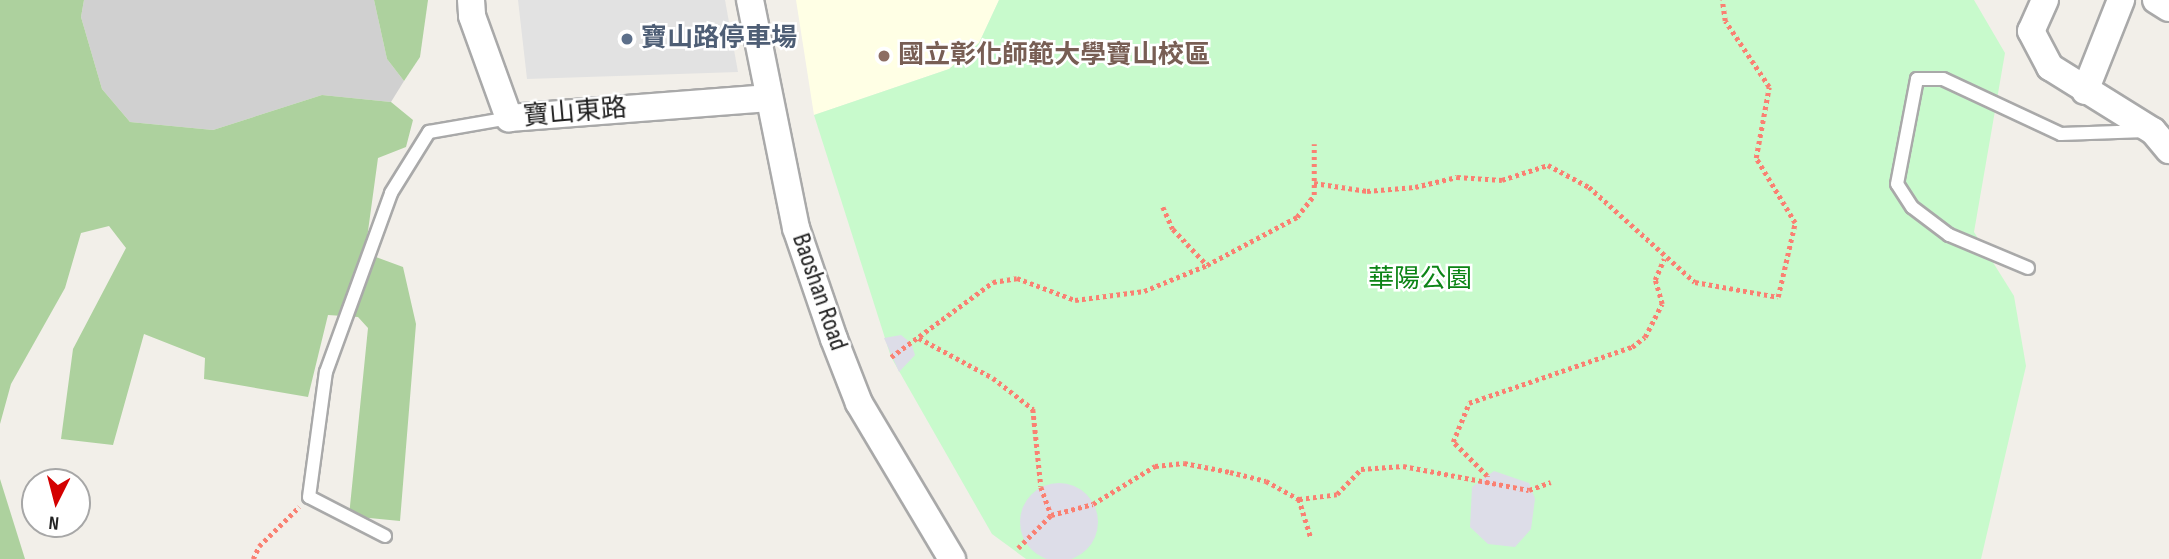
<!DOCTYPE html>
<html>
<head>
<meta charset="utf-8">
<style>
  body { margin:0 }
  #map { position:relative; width:2169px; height:559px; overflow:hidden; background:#f2efe9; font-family:"Sofia Sans Condensed","Noto Sans TC",sans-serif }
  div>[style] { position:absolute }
  .education>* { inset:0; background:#ffffe5 }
  .religious>* { inset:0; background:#d0d0d0 }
  .forest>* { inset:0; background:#add19e }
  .park>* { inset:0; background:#c8facc }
  .parking>* { inset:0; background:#e2e2e2 }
  .plaza>* { inset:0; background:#dddde8 }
  .round { border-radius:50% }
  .path>* { height:4.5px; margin-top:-2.25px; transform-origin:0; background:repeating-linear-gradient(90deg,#fa8072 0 3.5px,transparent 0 7px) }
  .roads { filter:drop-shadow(2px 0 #a9a9a9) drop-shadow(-2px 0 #a9a9a9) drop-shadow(0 2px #a9a9a9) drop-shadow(0 -2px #a9a9a9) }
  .lane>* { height:12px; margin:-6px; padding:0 6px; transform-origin:6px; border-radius:6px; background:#fff }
  .street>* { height:26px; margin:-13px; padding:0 13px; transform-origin:13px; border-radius:13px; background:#fff }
  .dots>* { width:19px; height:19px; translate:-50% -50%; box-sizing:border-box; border:4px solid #fff; border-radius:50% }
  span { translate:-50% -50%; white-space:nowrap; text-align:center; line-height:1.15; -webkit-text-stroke:5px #fff; paint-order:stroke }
  .service-label { font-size:26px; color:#4e5e75; font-weight:700 }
  .left { translate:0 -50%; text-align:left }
  .education-label { font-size:26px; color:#785e54; font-weight:700 }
  .street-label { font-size:26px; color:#222 }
  .park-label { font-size:26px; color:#0c8416 }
  .north { position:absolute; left:21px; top:468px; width:70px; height:70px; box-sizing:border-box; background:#fff; border:2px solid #a7a7a7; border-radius:50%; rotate:186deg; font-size:19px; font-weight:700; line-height:28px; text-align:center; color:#222 }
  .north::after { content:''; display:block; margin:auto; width:24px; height:32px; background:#d40000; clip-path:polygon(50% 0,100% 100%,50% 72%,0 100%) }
</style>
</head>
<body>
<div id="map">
  <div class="education">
    <div style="clip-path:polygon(796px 0,999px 0,979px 43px,949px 69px,814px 115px)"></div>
  </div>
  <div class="religious">
    <div style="clip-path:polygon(84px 0,374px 0,387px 59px,404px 81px,391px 102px,322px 95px,213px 130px,130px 122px,102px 89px,81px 17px)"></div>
  </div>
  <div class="forest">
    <div style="clip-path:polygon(0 0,84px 0,81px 17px,102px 89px,130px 122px,213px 130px,322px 95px,391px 102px,413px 120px,406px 147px,378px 158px,365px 253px,403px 267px,416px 324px,400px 521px,349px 516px,368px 328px,358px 317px,328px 315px,308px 397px,204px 379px,205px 358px,144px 334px,113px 445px,61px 439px,73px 349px,126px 248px,109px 226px,81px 233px,65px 288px,11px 384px,0 424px)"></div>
    <div style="clip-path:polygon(374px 0,428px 0,420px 57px,404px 81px,387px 59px)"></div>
    <div style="clip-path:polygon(0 479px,25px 559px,0 559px)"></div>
  </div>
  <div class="park">
    <div style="clip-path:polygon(999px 0,1974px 0,2005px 53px,1974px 232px,2014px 296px,2026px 366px,1981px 559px,1026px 559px,992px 534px,891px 357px,814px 115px,949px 69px,979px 43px)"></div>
  </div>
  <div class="parking">
    <div style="clip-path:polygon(518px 0,725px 0,738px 72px,527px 79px)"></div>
  </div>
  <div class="plaza">
    <div style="clip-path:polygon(901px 335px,911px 343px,915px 355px,899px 372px,884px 338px)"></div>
    <div style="clip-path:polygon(1494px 471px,1529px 483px,1535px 499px,1531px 529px,1515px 547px,1488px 544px,1470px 527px,1472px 487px)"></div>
    <div class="round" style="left:1020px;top:483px;width:78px;height:78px"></div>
  </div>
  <div class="path">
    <div style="left:1314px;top:183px;width:54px;rotate:8.6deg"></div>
    <div style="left:1367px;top:191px;width:48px;rotate:-4.8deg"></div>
    <div style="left:1415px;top:187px;width:43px;rotate:-13.4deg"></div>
    <div style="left:1457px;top:177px;width:45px;rotate:3.8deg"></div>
    <div style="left:1502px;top:180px;width:48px;rotate:-18.1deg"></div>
    <div style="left:1548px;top:165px;width:47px;rotate:28.2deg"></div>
    <div style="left:1589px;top:187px;width:142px;rotate:41.9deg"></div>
    <div style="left:1695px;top:282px;width:84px;rotate:10.2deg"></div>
    <div style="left:1778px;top:297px;width:76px;rotate:-77.1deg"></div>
    <div style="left:1795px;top:223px;width:76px;rotate:-121deg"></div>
    <div style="left:1756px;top:158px;width:72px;rotate:-79.6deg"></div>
    <div style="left:1769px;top:87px;width:79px;rotate:-123.7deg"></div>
    <div style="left:1725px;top:21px;width:21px;rotate:-98deg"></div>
    <div style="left:1163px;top:207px;width:24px;rotate:66deg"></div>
    <div style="left:1173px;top:229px;width:50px;rotate:46.6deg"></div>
    <div style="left:919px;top:338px;width:84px;rotate:28.4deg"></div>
    <div style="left:993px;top:378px;width:51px;rotate:37.8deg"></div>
    <div style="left:1033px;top:409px;width:78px;rotate:84.1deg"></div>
    <div style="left:1041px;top:487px;width:30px;rotate:70deg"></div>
    <div style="left:891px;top:357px;width:127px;rotate:-36.3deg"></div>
    <div style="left:993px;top:282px;width:24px;rotate:-9deg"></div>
    <div style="left:1017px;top:278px;width:62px;rotate:20.8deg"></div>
    <div style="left:1075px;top:300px;width:70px;rotate:-7.4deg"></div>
    <div style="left:1144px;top:291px;width:68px;rotate:-22.4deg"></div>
    <div style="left:1207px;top:265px;width:102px;rotate:-28.1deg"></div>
    <div style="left:1297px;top:217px;width:28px;rotate:-52deg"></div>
    <div style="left:1314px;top:195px;width:51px;rotate:-90deg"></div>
    <div style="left:1487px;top:484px;width:8px;rotate:-90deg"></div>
    <div style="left:1487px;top:476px;width:48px;rotate:-135deg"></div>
    <div style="left:1453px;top:442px;width:42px;rotate:-67.7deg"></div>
    <div style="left:1469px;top:403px;width:172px;rotate:-19deg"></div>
    <div style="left:1632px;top:347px;width:16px;rotate:-38deg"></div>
    <div style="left:1645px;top:337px;width:37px;rotate:-63deg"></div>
    <div style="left:1662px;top:304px;width:25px;rotate:-106deg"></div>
    <div style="left:1655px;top:280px;width:23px;rotate:-67deg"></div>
    <div style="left:1299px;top:499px;width:41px;rotate:72.9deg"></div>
    <div style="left:1018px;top:548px;width:47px;rotate:-45deg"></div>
    <div style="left:1051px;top:515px;width:43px;rotate:-14.7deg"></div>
    <div style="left:1093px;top:504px;width:73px;rotate:-31.5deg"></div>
    <div style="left:1155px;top:466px;width:29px;rotate:-6deg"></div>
    <div style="left:1184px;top:463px;width:47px;rotate:11.1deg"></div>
    <div style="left:1230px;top:472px;width:37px;rotate:14deg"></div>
    <div style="left:1266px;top:481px;width:38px;rotate:29deg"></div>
    <div style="left:1299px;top:499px;width:38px;rotate:-7deg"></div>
    <div style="left:1337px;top:494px;width:35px;rotate:-46deg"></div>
    <div style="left:1361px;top:469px;width:42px;rotate:-4.1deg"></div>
    <div style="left:1403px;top:466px;width:128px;rotate:10.8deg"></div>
    <div style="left:1529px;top:490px;width:23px;rotate:-20deg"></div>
    <div style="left:253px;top:559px;width:14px;rotate:-65deg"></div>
    <div style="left:259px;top:546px;width:56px;rotate:-44.3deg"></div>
  </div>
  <div class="roads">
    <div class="lane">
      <div style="left:2028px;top:268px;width:86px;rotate:-157.3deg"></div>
      <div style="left:1949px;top:235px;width:46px;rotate:-142.9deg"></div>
      <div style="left:1912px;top:207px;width:27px;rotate:-123deg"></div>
      <div style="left:1897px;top:184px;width:107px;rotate:-79.2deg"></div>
      <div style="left:1917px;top:79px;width:26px"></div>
      <div style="left:1943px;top:79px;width:130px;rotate:25deg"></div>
      <div style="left:2061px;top:134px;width:85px;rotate:-2deg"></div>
      <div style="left:385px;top:536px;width:85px;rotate:-152.8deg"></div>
      <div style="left:309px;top:497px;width:126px;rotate:-82.3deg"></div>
      <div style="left:326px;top:372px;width:190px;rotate:-70deg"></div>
      <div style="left:391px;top:193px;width:72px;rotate:-58.1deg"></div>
      <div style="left:429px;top:132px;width:81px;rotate:-9.9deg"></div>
    </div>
    <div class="street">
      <div style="left:471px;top:0;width:16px;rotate:86deg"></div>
      <div style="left:472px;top:16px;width:109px;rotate:70.1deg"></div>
      <div style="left:509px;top:118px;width:258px;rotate:-4.4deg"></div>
      <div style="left:750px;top:0;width:233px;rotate:78.6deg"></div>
      <div style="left:796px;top:228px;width:117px;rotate:71.1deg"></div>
      <div style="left:834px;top:339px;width:69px;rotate:68.7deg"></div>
      <div style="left:859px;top:403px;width:182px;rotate:59.2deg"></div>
      <div style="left:2045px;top:0;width:34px;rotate:114deg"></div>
      <div style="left:2031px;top:31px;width:41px;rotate:62.2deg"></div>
      <div style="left:2050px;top:67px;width:121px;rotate:31.9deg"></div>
      <div style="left:2153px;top:131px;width:25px;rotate:50deg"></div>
      <div style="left:2156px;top:0;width:15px;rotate:32deg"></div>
      <div style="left:2085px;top:91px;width:98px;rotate:-68.4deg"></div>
    </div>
  </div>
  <div class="dots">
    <div style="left:627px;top:39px;background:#5c6f8a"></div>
    <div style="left:884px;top:56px;background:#8d6e63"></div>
  </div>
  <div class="service-label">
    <span class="left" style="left:641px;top:39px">寶山路停車場</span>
  </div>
  <div class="education-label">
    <span class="left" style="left:898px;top:56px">國立彰化師範大學寶山校區</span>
  </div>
  <div class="street-label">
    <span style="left:575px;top:113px;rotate:-5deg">寶山東路</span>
    <span style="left:819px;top:292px;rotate:71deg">Baoshan Road</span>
  </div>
  <div class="park-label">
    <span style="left:1420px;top:280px">華陽公園</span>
  </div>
  <div class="north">N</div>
</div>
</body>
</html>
